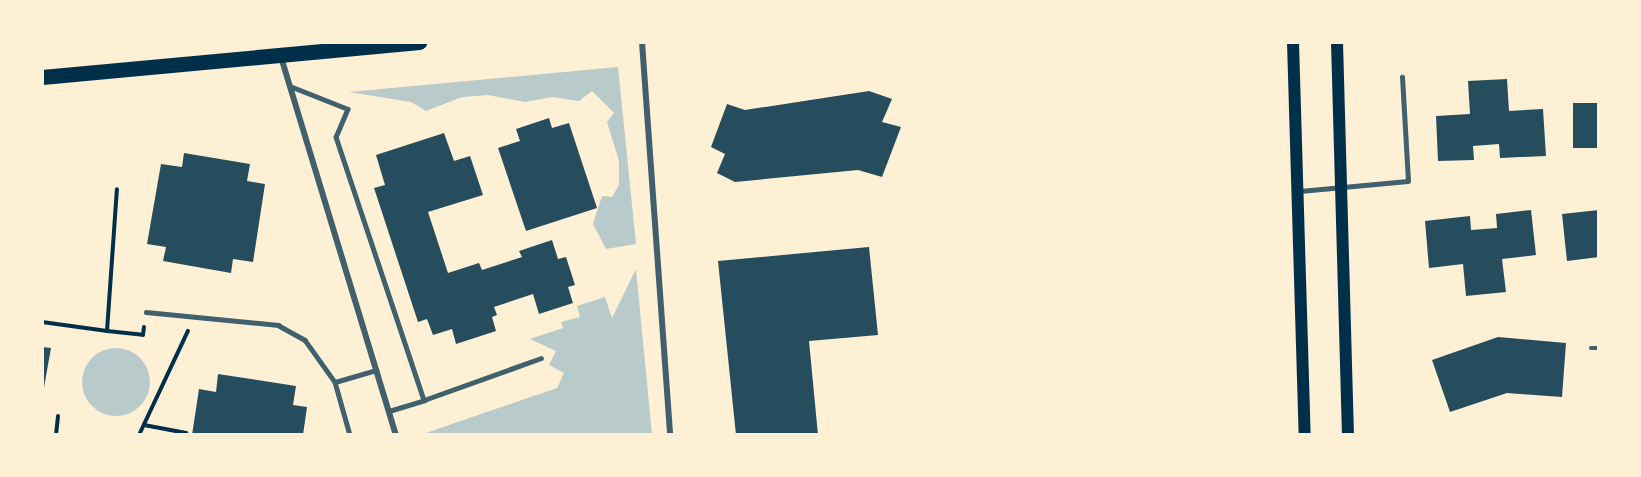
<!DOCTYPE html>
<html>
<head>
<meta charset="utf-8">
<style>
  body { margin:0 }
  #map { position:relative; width:1641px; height:477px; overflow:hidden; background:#fdf0d5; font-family:"Sofia Sans Condensed",sans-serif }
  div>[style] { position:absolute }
  .green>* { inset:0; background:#b9caca }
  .round { border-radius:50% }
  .building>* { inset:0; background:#264d5e; transform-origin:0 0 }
  .path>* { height:4px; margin:-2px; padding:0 2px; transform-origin:2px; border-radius:2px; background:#003049 }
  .service>* { height:4.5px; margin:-2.25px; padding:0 2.25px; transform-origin:2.25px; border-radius:2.25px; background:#3f606c }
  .minor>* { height:6px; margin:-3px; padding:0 3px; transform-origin:3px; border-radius:3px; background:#3f606c }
  .secondary>* { height:12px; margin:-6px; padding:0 6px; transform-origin:6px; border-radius:6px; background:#003049 }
  .primary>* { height:15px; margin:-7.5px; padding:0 7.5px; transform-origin:7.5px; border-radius:7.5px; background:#003049 }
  span { translate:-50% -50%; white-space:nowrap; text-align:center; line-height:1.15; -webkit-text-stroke:5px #fdf0d5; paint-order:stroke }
  .frame { position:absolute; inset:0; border:44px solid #fdf0d5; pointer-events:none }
</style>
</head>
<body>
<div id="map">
  <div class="green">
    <div style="clip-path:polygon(618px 67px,636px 244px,606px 249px,593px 224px,602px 196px,612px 197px,619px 185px,619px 161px,607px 122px,614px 113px,592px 91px,579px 101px,552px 97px,525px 102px,488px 95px,462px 97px,426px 111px,411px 102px,349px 92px)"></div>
    <div style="clip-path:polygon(636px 269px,652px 435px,420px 435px,557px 388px,564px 373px,549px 365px,556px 351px,530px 339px,563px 328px,561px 322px,580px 317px,577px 306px,605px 297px,612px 318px)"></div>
    <div class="round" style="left:82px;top:348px;width:68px;height:68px"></div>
  </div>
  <div class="building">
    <div style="clip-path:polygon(1507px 79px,1509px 111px,1543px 109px,1546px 156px,1500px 158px,1499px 144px,1473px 146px,1474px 160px,1438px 161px,1436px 116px,1470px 114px,1468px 81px)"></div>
    <div style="clip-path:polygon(869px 91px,892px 99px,882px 122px,901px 127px,882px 177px,858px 170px,735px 182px,717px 173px,725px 154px,711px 147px,727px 104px,745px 110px)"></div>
    <div style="left:1599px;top:103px;width:45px;height:26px;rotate:90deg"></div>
    <div style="clip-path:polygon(549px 118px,552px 128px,569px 123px,597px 208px,526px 231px,498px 148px,520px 141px,516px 129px)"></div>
    <div style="clip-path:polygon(444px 133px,454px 161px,470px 156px,483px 195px,428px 212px,448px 273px,479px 263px,482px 270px,522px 257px,519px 251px,552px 240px,558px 259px,566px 257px,575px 285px,568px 287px,573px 303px,539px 314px,533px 294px,494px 307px,497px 315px,492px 317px,496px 331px,456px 344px,452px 329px,433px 335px,427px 319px,418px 322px,374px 188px,385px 185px,376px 155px)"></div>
    <div style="clip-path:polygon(184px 153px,250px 164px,247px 181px,265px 184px,253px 262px,233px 259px,231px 273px,163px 261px,166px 247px,147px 244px,161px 164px,182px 167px)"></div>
    <div style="clip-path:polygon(1531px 210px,1536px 255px,1502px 259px,1506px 292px,1466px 296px,1463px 264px,1429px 268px,1425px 221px,1470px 216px,1471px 230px,1497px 228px,1496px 214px)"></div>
    <div style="clip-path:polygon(1599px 210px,1599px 257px,1567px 261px,1562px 214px)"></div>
    <div style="clip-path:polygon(869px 247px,878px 335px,809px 341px,818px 435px,736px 435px,718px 261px)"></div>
    <div style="clip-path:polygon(1498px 337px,1566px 343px,1562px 397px,1507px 393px,1450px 412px,1432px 360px)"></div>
    <div style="clip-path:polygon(42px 347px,51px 348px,43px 393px,42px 393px)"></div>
    <div style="clip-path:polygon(218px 374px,296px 386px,293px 405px,307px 407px,303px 435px,192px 435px,199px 389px,216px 392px)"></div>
  </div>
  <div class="path">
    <div style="left:42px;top:322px;width:66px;rotate:7.9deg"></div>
    <div style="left:107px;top:331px;width:142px;rotate:-86deg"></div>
    <div style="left:107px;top:331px;width:36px;rotate:6deg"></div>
    <div style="left:143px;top:335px;width:8px;rotate:-83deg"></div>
    <div style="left:144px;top:425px;width:43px;rotate:10.8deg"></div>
    <div style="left:56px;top:435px;width:19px;rotate:-84deg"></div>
    <div style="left:139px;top:435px;width:115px;rotate:-64.8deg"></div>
  </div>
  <div class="service">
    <div style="left:290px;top:86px;width:62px;rotate:21.6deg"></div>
    <div style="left:348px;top:109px;width:30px;rotate:113deg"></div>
    <div style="left:336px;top:137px;width:277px;rotate:71.5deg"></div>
    <div style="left:424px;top:400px;width:124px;rotate:-19.7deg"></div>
    <div style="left:1300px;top:191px;width:108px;rotate:-5.3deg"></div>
    <div style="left:1408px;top:181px;width:104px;rotate:-93.3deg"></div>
    <div style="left:146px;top:312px;width:133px;rotate:5.6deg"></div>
    <div style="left:278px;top:325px;width:31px;rotate:29deg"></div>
    <div style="left:305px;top:340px;width:52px;rotate:54.5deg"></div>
    <div style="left:335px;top:382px;width:43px;rotate:-16.3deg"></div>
    <div style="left:1591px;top:348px;width:8px"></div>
    <div style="left:335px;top:382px;width:55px;rotate:74.2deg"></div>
    <div style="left:389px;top:411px;width:37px;rotate:-17deg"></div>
  </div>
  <div class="minor">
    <div style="left:642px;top:42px;width:394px;rotate:85.9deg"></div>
    <div style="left:281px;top:57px;width:395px;rotate:73.1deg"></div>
  </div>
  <div class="secondary">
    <div style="left:1293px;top:42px;width:393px;rotate:88.3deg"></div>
    <div style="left:1337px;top:42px;width:393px;rotate:88.4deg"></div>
  </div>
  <div class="primary">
    <div style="left:42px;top:77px;width:379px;rotate:-5.3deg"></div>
  </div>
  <div class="frame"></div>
</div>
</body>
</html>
